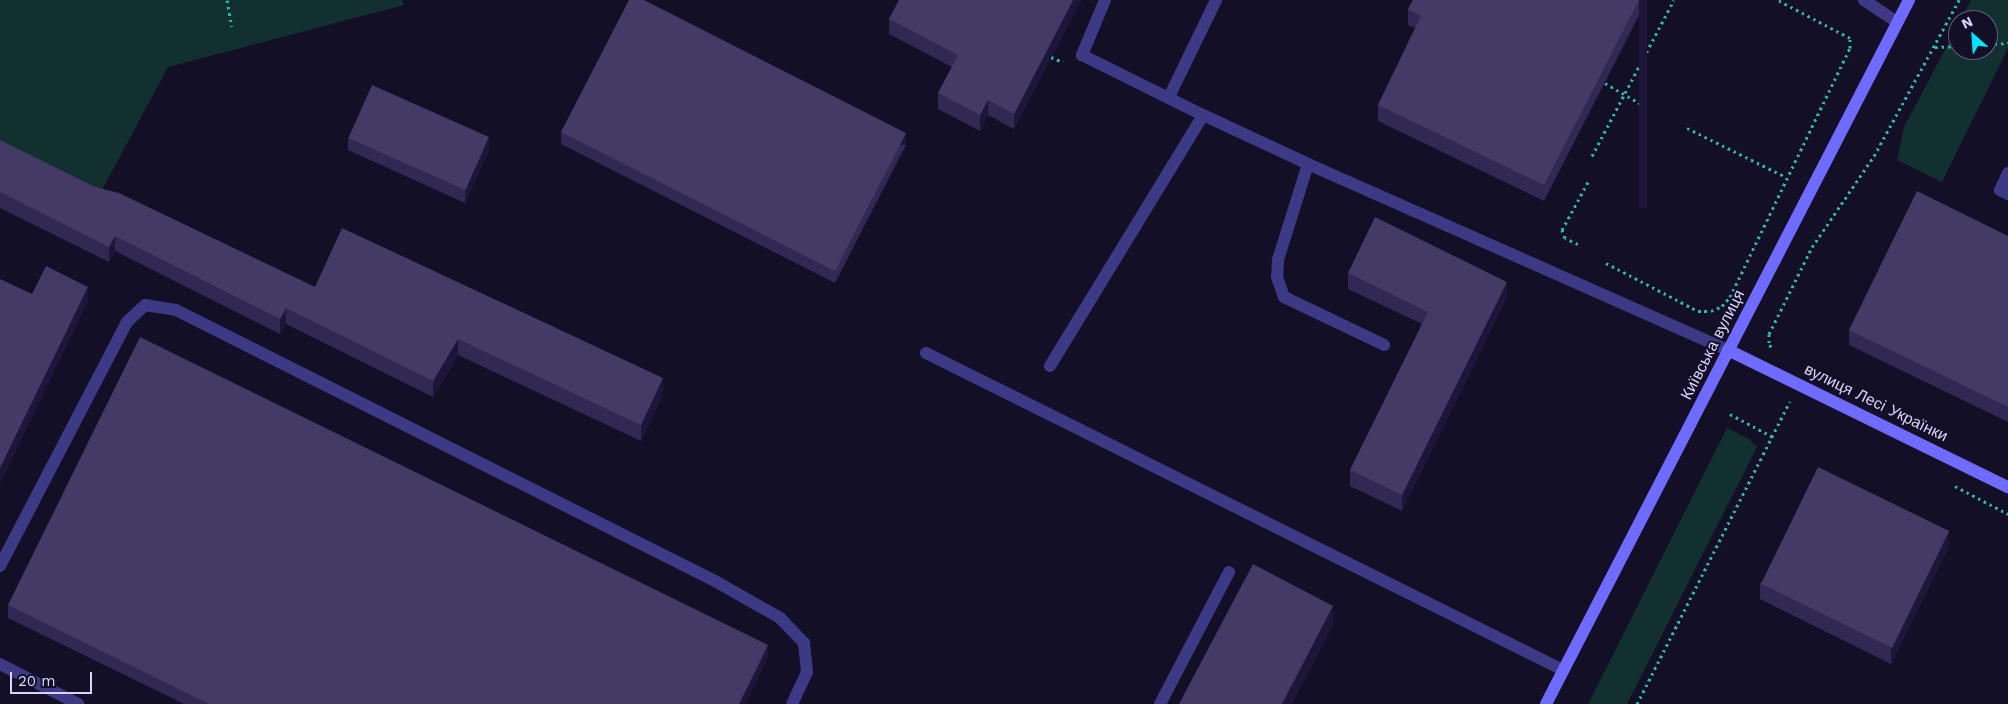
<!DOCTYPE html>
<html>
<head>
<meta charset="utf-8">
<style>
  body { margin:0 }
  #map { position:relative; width:2008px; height:704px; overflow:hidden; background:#130f26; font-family:"Work Sans",sans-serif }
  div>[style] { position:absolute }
  .green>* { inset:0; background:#12302f }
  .path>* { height:3px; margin-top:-1.5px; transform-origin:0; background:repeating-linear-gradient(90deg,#2fb8b0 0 2.5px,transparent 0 6.5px) }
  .lane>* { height:12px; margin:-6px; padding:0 6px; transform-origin:6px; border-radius:6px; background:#3d3a85 }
  .secondary>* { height:12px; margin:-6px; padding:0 6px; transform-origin:6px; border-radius:6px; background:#6f6bff }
  .wall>* { inset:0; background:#312854 }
  .shaded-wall>* { inset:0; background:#1d163a; transform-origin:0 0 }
  .building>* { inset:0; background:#433a66; transform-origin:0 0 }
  span { translate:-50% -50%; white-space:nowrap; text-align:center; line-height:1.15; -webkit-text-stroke:4px #130f26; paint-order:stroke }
  .street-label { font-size:16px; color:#d9d4ff }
  .north { position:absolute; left:1948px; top:10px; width:50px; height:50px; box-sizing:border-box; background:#130f26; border:1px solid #625e7d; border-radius:50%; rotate:334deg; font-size:14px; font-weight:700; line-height:20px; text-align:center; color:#d9d4ff }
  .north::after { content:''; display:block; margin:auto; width:18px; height:22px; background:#00e5ff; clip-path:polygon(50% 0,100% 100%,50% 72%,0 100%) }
  .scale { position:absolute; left:10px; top:672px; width:82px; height:22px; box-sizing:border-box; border:2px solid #d9d4ff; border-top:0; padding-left:6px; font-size:15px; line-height:18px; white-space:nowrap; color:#d9d4ff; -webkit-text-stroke:4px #130f26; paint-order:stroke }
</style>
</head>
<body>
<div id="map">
  <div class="green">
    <div style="clip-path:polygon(0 0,402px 0,404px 5px,168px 67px,95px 203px,0 155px)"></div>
    <div style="clip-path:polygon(1971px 0,2008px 0,2008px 48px,1942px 182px,1897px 160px,1904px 127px,1958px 25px,1958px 50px,1988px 50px,1988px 20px,1961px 20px)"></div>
    <div style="clip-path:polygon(1727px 428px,1749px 439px,1757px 447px,1627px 704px,1588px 704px)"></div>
  </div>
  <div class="path">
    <div style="left:227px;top:0;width:27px;rotate:80deg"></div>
    <div style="left:1988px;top:44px;width:20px;rotate:-3deg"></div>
    <div style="left:1935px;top:47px;width:23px;rotate:-2deg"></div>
    <div style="left:1051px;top:57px;width:13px;rotate:23deg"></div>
    <div style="left:1605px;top:83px;width:48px;rotate:30.3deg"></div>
    <div style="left:1687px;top:128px;width:110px;rotate:26.3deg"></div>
    <div style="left:1592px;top:156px;width:176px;rotate:-62.3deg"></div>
    <div style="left:1578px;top:244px;width:14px;rotate:-155deg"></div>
    <div style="left:1565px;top:238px;width:9px;rotate:-111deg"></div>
    <div style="left:1562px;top:230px;width:55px;rotate:-61.6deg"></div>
    <div style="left:1606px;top:263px;width:104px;rotate:27.6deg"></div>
    <div style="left:1698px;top:311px;width:13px"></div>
    <div style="left:1711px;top:311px;width:12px;rotate:-24deg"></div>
    <div style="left:1722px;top:306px;width:12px;rotate:-48deg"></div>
    <div style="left:1730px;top:297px;width:276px;rotate:-64.3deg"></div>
    <div style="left:1850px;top:48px;width:10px;rotate:-90deg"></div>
    <div style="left:1850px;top:38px;width:81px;rotate:-152.2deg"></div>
    <div style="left:1771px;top:347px;width:4px;rotate:-117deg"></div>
    <div style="left:1769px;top:343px;width:9px;rotate:-90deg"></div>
    <div style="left:1769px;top:334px;width:97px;rotate:-63.7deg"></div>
    <div style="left:1812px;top:247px;width:110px;rotate:-55.7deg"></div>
    <div style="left:1874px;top:156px;width:178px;rotate:-61.4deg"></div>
    <div style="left:1730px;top:414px;width:49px;rotate:28.1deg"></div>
    <div style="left:1955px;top:486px;width:60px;rotate:27.8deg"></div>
    <div style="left:1637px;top:704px;width:339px;rotate:-63.2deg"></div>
  </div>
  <div class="lane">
    <div style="left:1105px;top:0;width:60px;rotate:112.7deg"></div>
    <div style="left:1082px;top:55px;width:135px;rotate:26.4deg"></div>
    <div style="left:1203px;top:115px;width:116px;rotate:25deg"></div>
    <div style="left:1308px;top:164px;width:459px;rotate:23.9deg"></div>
    <div style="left:1864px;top:0;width:40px;rotate:34deg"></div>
    <div style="left:1169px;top:97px;width:108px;rotate:-64.1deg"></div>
    <div style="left:1308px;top:164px;width:101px;rotate:107.4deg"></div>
    <div style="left:1278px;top:260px;width:17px;rotate:93deg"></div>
    <div style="left:1277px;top:277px;width:21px;rotate:71deg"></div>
    <div style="left:1284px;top:297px;width:111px;rotate:25.6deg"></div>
    <div style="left:2008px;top:173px;width:19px;rotate:115deg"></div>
    <div style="left:2000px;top:190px;width:9px;rotate:27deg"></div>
    <div style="left:926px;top:353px;width:712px;rotate:26.46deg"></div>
    <div style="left:1050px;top:366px;width:294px;rotate:-58.6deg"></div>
    <div style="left:0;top:566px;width:275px;rotate:-62.5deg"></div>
    <div style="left:127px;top:322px;width:25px;rotate:-43deg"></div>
    <div style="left:145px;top:305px;width:31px;rotate:9deg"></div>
    <div style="left:176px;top:310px;width:603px;rotate:26.69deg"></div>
    <div style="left:715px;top:581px;width:75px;rotate:29.6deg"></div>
    <div style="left:780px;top:618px;width:35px;rotate:46deg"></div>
    <div style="left:804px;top:643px;width:29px;rotate:84deg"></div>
    <div style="left:807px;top:672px;width:35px;rotate:115deg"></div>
    <div style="left:0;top:664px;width:88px;rotate:27.1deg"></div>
    <div style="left:1160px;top:704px;width:149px;rotate:-62.4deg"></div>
  </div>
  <div class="secondary">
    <div style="left:1728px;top:350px;width:312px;rotate:26.1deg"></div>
    <div style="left:1546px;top:704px;width:792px;rotate:-62.72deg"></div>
  </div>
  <div class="wall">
    <div style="clip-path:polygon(899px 0,1081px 0,1014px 129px,988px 115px,980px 131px,938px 109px,938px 93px,952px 67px,889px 34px,889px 19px)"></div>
    <div style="clip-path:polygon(1413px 0,1647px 0,1544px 201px,1378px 121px,1378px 105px,1415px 28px,1408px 25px,1408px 9px)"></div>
    <div style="clip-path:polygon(561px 132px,906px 145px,835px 283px,561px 144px)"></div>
    <div style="clip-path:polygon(348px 138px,489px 150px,465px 203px,348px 150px)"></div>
    <div style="clip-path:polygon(0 140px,95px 187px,315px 287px,663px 394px,641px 441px,458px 355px,433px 397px,286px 324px,280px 334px,115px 251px,109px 262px,0 208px)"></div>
    <div style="clip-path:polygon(2008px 236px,2008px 422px,1849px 345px,1849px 330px)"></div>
    <div style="clip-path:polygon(1348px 273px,1507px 297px,1402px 511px,1350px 486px,1350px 470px,1422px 324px,1348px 289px)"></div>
    <div style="clip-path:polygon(1949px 547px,1891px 664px,1760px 599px,1760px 583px)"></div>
    <div style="clip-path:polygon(8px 605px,768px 657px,745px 704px,184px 704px,8px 618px)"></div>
  </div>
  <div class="shaded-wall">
    <div style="clip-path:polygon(1073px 0,1081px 0,1014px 129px,1014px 114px)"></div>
    <div style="left:1639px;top:0;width:8px;height:208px"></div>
    <div style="clip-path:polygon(988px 100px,988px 115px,980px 131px,980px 115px)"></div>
    <div style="left:906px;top:133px;width:12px;height:155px;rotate:90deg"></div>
    <div style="clip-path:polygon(489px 138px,489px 150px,465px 203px,465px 190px)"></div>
    <div style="clip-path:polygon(115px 236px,115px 251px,109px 262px,109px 247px)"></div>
    <div style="clip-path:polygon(1507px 282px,1507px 297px,1402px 511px,1402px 495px)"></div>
    <div style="clip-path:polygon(88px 287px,88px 302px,0 484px,0 468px)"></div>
    <div style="clip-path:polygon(286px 308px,286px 324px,280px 334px,280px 319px)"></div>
    <div style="clip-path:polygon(458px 339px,458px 355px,433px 397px,433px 381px)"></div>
    <div style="clip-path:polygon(663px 378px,663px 394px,641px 441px,641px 425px)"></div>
    <div style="clip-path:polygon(1949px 532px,1949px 547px,1891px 664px,1891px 648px)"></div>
    <div style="clip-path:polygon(1333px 606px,1333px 626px,1292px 704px,1282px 704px)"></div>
    <div style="clip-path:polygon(768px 645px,768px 657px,745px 704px,739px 704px)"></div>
  </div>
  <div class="building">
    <div style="clip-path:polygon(629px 0,644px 0,906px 133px,835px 271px,561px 132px)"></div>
    <div style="clip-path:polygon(899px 0,1073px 0,1014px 114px,988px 100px,980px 115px,938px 93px,958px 55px,889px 19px)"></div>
    <div style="clip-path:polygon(1413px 0,1639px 0,1544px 185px,1378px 105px,1421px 16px,1408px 9px)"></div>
    <div style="left:372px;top:85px;width:128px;height:58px;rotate:24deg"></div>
    <div style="clip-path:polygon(0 140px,95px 187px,119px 193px,315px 287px,342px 228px,663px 378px,641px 425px,458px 339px,433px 381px,286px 308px,280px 319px,115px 236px,109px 247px,0 192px)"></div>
    <div style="clip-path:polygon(1917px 191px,2008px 236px,2008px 407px,1849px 330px)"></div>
    <div style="clip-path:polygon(1375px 217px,1507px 282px,1402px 495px,1350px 470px,1428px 312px,1348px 273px)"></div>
    <div style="clip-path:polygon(46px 266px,88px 287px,0 468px,0 279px,32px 294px)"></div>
    <div style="clip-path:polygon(140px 337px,768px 645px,739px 704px,209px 704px,8px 605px)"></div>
    <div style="left:1818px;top:467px;width:146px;height:130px;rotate:26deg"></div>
    <div style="clip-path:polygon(1253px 564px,1333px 606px,1282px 704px,1179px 704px)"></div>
  </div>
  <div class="street-label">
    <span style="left:1713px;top:345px;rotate:-63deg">Київська вулиця</span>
    <span style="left:1876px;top:403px;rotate:26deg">вулиця Лесі Українки</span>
  </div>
  <div class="north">N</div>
  <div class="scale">20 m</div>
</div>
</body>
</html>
